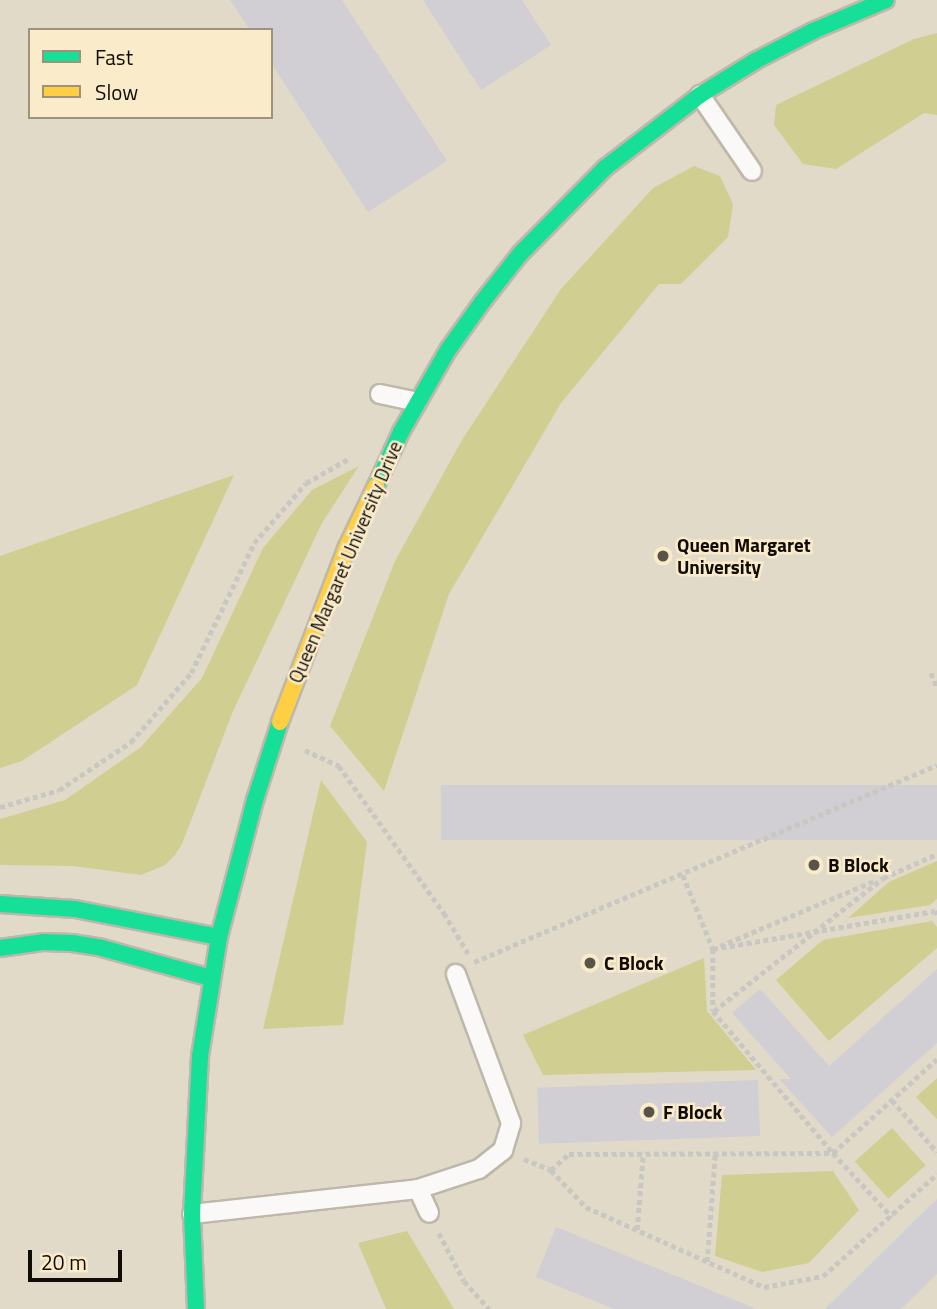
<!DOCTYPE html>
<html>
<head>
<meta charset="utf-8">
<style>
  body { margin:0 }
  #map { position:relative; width:937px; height:1309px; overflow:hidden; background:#e2dac8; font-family:"Titillium Web",sans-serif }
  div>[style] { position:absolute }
  .green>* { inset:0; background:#d0ce91; transform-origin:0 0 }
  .building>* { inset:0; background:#d1ced4; transform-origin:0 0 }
  .path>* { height:4.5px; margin-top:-2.25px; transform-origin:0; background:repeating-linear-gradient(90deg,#c9c7c2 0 5px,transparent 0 8.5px) }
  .roads { filter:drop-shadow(2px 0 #beb8aa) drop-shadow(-2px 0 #beb8aa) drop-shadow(0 2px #beb8aa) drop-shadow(0 -2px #beb8aa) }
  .lane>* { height:18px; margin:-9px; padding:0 9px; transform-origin:9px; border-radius:9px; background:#fbf9f7 }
  .fast>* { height:16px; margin:-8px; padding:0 8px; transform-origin:8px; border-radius:8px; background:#16e098 }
  .slow>* { height:16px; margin:-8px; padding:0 8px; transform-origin:8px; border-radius:8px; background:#ffcf43 }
  .dots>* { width:19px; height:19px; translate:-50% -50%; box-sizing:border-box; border:4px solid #faebcb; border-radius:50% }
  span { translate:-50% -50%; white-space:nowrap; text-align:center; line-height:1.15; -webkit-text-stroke:5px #faebcb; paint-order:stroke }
  .poi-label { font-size:19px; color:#110c03; font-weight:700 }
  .left { translate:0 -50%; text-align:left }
  .street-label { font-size:19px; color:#110c03 }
  .legend { position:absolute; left:28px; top:28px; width:245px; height:91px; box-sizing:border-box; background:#faebcb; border:2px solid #9d927b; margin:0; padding:9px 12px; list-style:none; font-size:21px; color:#110c03 }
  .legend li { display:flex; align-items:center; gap:14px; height:35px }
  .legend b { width:35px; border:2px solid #9d927b }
  .scale { position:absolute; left:28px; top:1250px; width:94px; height:32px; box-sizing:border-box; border:4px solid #110c03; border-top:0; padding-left:9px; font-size:21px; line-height:24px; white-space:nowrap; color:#110c03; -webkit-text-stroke:5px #faebcb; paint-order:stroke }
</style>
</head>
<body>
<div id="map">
  <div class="green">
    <div style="clip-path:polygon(937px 33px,937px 115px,924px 113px,836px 169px,803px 164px,774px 125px,776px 105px,914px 39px)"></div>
    <div style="clip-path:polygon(694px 166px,720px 176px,733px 204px,728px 237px,681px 284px,659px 284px,561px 403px,449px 594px,384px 791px,330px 726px,395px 561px,462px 440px,561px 289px,653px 188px)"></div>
    <div style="clip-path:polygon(359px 466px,322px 523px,233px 711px,182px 844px,175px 855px,165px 865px,141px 875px,73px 866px,0 865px,0 819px,65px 800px,141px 747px,202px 678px,263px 548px,312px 490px)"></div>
    <div style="clip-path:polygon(234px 475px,137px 685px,22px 761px,0 768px,0 556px)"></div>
    <div style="clip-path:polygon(321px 780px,367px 842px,343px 1025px,263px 1029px)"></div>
    <div style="clip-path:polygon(937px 861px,937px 899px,930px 905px,848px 918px,889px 882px)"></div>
    <div style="clip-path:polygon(932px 921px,937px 927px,937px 948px,829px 1041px,776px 980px,823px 940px)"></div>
    <div style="clip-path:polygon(704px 958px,707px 1011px,756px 1070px,543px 1075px,523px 1035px)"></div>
    <div style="clip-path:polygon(937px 1078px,937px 1119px,916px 1097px)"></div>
    <div style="left:892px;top:1128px;width:50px;height:50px;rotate:48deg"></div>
    <div style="clip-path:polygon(833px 1171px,859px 1210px,809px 1263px,762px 1272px,715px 1256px,722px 1175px)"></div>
    <div style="clip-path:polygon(407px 1231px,454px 1309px,386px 1309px,358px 1243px)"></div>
  </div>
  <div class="building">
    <div style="clip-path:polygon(230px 0,342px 0,447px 161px,368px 212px,271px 63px,271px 30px,250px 30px)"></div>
    <div style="clip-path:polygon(423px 0,522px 0,551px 45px,481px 90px)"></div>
    <div style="left:937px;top:785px;width:55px;height:496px;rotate:90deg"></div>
    <div style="clip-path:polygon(937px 969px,937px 1043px,832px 1137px,779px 1079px,791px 1079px,732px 1013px,760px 989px,829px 1066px)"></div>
    <div style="left:758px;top:1080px;width:56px;height:221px;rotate:88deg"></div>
    <div style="clip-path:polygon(937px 1199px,937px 1274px,901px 1309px,825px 1309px)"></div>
    <div style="clip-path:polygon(556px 1227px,754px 1308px,754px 1309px,614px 1309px,536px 1277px)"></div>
  </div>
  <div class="path">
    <div style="left:931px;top:673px;width:15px;rotate:67deg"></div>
    <div style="left:305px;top:750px;width:38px;rotate:25deg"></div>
    <div style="left:339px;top:766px;width:181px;rotate:54.5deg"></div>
    <div style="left:444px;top:913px;width:47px;rotate:59deg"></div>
    <div style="left:0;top:807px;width:61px;rotate:-16.1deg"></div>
    <div style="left:59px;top:790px;width:87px;rotate:-33.7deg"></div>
    <div style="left:131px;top:742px;width:91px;rotate:-49deg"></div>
    <div style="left:191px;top:673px;width:144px;rotate:-64.1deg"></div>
    <div style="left:254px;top:543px;width:79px;rotate:-49.1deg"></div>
    <div style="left:306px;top:483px;width:51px;rotate:-29.6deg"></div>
    <div style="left:683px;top:875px;width:80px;rotate:67.9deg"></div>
    <div style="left:713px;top:949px;width:62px;rotate:90deg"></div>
    <div style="left:713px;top:1011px;width:186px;rotate:49.8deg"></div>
    <div style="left:833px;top:1153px;width:87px;rotate:47.3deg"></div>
    <div style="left:720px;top:946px;width:169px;rotate:-22.9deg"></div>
    <div style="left:713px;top:949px;width:225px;rotate:-9.7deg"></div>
    <div style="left:935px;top:911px;width:4px;rotate:56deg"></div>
    <div style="left:474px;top:962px;width:503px;rotate:-23.05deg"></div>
    <div style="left:714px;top:1011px;width:215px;rotate:-38.2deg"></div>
    <div style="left:883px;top:878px;width:59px;rotate:-24deg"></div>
    <div style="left:892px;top:1100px;width:69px;rotate:49.1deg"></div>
    <div style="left:524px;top:1159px;width:29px;rotate:22deg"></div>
    <div style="left:551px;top:1170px;width:51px;rotate:46.6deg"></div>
    <div style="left:586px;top:1207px;width:195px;rotate:24.2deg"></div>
    <div style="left:764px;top:1287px;width:60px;rotate:-10.6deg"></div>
    <div style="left:823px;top:1276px;width:153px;rotate:-41.8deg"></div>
    <div style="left:551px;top:1170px;width:24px;rotate:-42deg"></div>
    <div style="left:569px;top:1154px;width:264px;rotate:-0.2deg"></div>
    <div style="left:833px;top:1153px;width:140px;rotate:-42.1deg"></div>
    <div style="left:637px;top:1230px;width:76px;rotate:-85.5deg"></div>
    <div style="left:439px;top:1233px;width:54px;rotate:62.5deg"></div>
    <div style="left:464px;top:1281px;width:38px;rotate:48deg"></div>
    <div style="left:707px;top:1262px;width:108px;rotate:-85.8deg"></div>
  </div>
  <div class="roads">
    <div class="lane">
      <div style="left:700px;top:95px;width:92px;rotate:55.6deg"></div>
      <div style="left:380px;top:394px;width:38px;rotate:12deg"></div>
      <div style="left:418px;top:1189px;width:26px;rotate:65deg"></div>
      <div style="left:192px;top:1214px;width:227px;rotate:-6.3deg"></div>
      <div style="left:418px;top:1189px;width:64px;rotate:-18.2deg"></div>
      <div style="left:479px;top:1169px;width:31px;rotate:-38deg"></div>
      <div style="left:503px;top:1150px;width:28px;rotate:-73deg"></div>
      <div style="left:511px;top:1123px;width:159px;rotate:-110.3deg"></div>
    </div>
    <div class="fast">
      <div style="left:376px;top:486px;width:60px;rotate:-65.2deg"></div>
      <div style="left:401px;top:432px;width:95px;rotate:-60.2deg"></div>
      <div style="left:448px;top:350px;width:60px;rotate:-54.5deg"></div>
      <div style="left:483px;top:301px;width:60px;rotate:-51.8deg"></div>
      <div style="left:520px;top:254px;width:121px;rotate:-45.3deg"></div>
      <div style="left:605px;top:168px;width:120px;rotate:-37.5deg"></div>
      <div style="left:700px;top:95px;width:65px;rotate:-31.7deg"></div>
      <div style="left:755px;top:61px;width:65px;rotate:-27.3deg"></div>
      <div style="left:813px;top:31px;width:79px;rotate:-23deg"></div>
      <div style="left:0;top:904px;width:75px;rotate:3.8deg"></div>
      <div style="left:75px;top:909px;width:147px;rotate:11deg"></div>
      <div style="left:0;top:948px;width:43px;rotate:-7.9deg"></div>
      <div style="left:43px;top:942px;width:29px;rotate:2deg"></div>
      <div style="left:72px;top:943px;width:30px;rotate:9deg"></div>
      <div style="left:102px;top:948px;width:113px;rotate:15.4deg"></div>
      <div style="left:196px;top:1309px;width:95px;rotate:-92.4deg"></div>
      <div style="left:192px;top:1214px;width:158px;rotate:-87.1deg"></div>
      <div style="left:200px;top:1056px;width:121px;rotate:-80.9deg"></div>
      <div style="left:219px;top:937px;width:142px;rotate:-75.3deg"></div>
      <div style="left:255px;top:800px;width:82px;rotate:-72.2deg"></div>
    </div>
    <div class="slow">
      <div style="left:280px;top:722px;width:187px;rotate:-69.1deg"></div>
      <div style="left:347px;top:547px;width:68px;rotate:-64.6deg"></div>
    </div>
  </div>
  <div class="dots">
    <div style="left:663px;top:556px;background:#5a5448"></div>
    <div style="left:814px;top:865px;background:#5a5448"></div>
    <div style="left:590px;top:963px;background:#5a5448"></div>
    <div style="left:649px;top:1112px;background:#5a5448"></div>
  </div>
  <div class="poi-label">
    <span class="left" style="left:677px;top:556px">Queen Margaret<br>University</span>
    <span class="left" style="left:828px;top:865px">B Block</span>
    <span class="left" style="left:604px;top:963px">C Block</span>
    <span class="left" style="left:663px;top:1112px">F Block</span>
  </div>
  <div class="street-label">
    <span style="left:345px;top:562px;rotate:-67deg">Queen Margaret University Drive</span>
  </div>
  <ul class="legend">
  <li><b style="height:9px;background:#16e098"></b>Fast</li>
  <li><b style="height:9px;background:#ffcf43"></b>Slow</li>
  </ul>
  <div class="scale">20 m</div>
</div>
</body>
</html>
